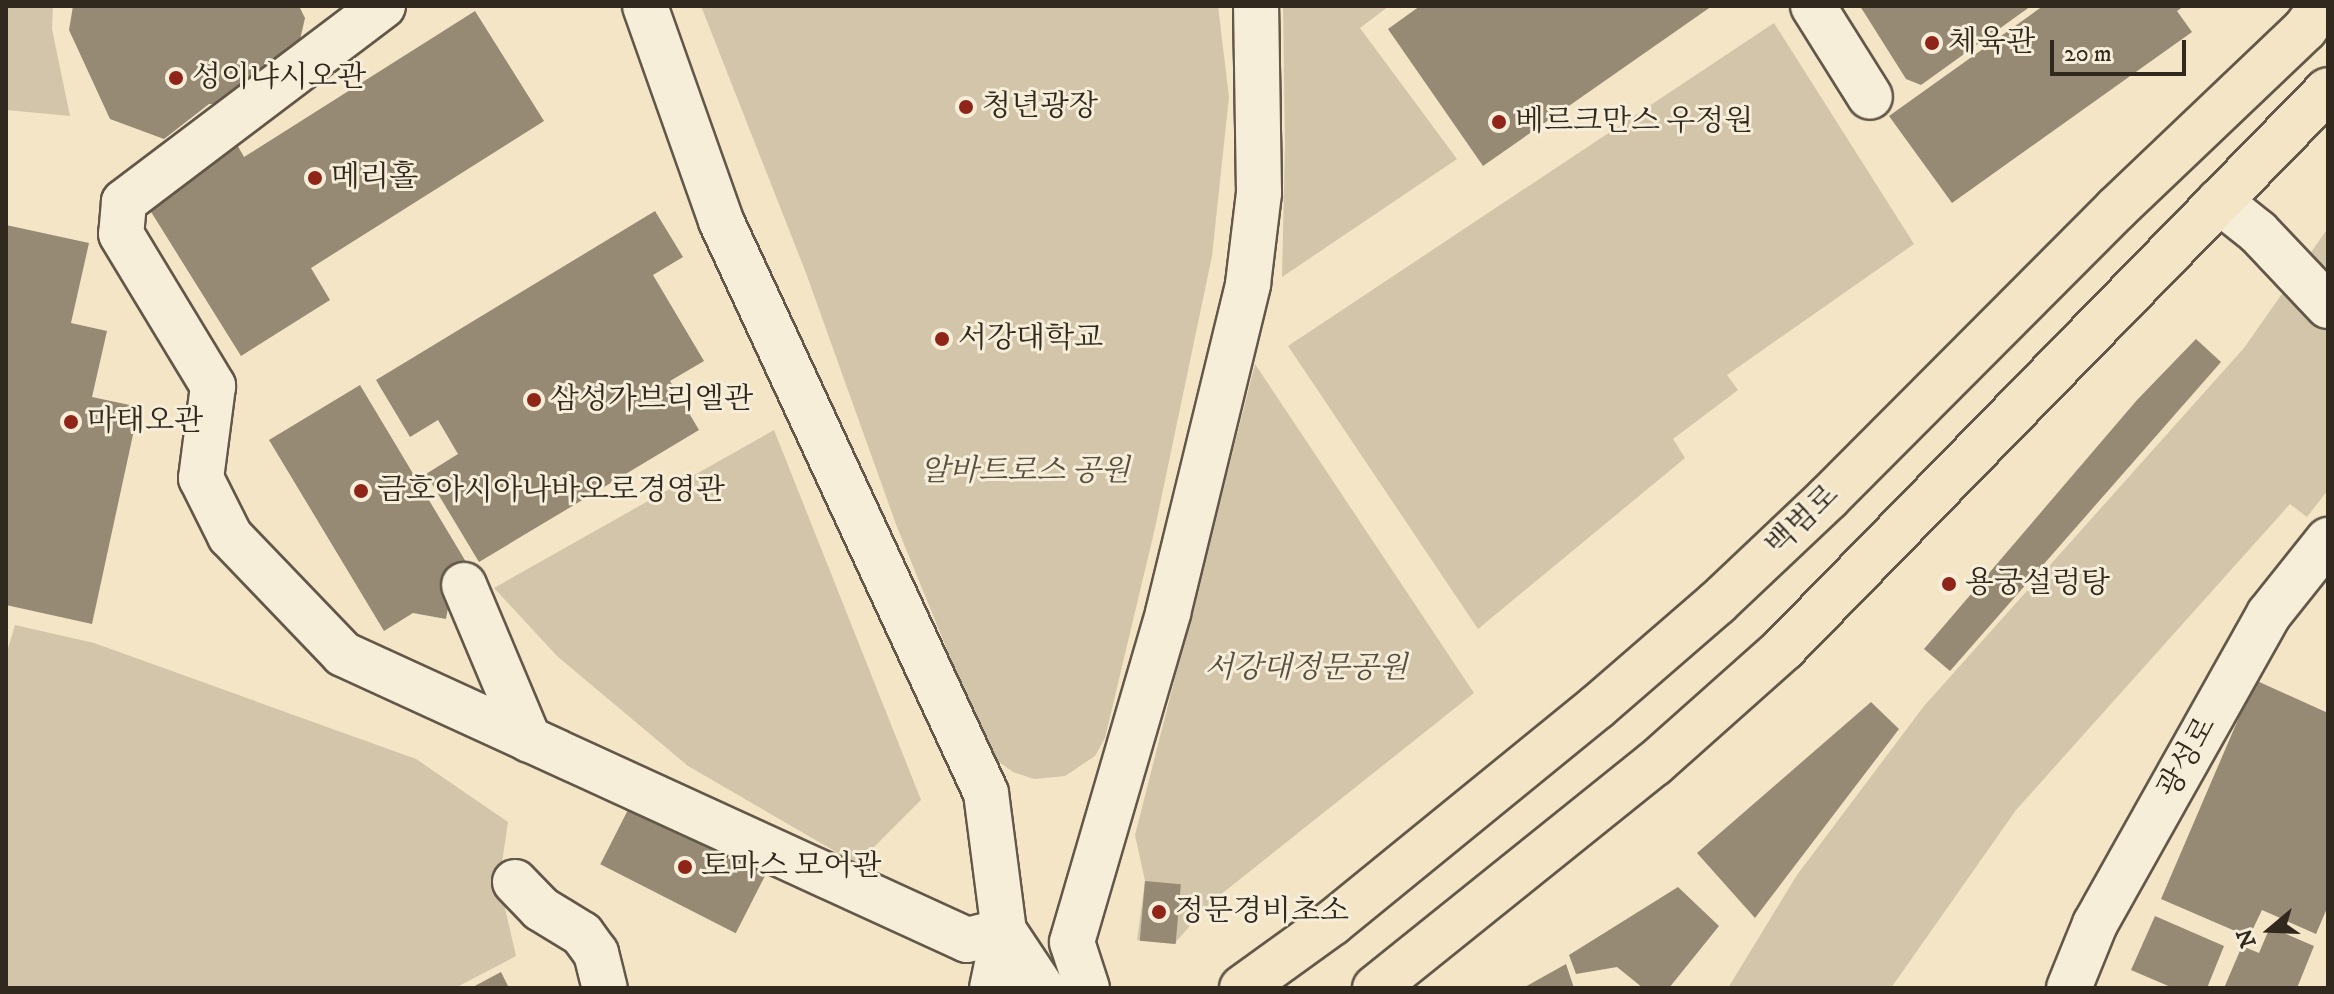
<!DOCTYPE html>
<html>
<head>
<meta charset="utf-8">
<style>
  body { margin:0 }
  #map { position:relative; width:2334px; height:994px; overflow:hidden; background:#f3e5c6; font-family:"IM FELL DW Pica","Noto Serif KR",serif }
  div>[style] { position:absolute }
  .green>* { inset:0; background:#d2c5a9 }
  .building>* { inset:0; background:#968a75; transform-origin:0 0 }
  .roads { filter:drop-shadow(2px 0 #625748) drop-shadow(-2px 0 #625748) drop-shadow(0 2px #625748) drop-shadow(0 -2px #625748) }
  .minor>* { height:44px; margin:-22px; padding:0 22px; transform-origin:22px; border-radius:22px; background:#f7eeda }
  .major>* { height:44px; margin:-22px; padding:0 22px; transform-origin:22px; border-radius:22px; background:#f3e5c6 }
  .dots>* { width:22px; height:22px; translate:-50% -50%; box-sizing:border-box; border:4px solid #f7eeda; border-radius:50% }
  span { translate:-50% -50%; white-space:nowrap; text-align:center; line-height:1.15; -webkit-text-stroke:6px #f7eeda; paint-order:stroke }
  .poi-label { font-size:30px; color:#31281e }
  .left { translate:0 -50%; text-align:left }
  .park-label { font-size:30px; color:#594f41; font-style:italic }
  .street-label { font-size:30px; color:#31281e }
  .frame { position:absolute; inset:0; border:8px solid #31281e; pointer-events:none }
  .north { position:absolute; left:2230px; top:890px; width:80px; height:80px; -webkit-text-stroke:6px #f7eeda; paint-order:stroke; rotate:251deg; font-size:22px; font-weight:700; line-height:32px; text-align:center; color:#31281e }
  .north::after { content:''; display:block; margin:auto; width:28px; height:36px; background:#31281e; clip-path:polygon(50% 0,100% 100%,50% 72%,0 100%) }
  .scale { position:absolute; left:2050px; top:40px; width:136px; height:36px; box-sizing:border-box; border:4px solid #31281e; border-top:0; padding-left:10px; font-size:24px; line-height:28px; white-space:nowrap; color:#31281e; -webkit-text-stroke:6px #f7eeda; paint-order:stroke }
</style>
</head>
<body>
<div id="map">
  <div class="green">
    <div style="clip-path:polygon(6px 6px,53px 6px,52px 29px,70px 116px,6px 110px)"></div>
    <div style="clip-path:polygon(701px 6px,1218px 6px,1229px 97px,1212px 256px,1155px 528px,1105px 738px,1095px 756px,1065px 776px,1034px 779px,1013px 772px,995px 759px,986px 745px,897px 527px,806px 273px)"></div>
    <div style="clip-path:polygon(1283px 6px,1389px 6px,1360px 28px,1457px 159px,1282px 277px,1285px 144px)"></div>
    <div style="clip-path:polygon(1774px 23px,1914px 244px,1727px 375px,1738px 390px,1673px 439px,1685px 458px,1478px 629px,1288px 346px)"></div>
    <div style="clip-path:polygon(2328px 228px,2328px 490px,2307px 517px,2290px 504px,2016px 810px,1891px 988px,1728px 988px,1797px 875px,1924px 706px,2244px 348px)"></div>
    <div style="clip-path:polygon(1255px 364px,1474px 693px,1210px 903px,1174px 944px,1137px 940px,1145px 881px,1135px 835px)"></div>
    <div style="clip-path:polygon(774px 430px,921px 800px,857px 864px,688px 766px,557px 656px,494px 588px)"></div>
    <div style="clip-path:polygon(15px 625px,94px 643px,416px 759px,508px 822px,499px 882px,516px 956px,455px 988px,6px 988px,6px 655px)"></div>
  </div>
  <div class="building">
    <div style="clip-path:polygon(73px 6px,299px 6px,305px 18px,297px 53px,225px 104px,209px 104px,164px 139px,110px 119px,69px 30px)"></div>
    <div style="clip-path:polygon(1420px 6px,1712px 6px,1483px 166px,1388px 29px)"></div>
    <div style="clip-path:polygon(1860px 6px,2031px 6px,1921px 85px,1906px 79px)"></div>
    <div style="clip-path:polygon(2043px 6px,2184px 6px,2177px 11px,2192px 32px,1952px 203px,1889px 116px)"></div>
    <div style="clip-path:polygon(475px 11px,544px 121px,311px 268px,330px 300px,241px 356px,143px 199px,235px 141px,244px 157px)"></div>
    <div style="clip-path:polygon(655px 211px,683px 257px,653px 275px,704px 361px,670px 381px,699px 430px,479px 562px,426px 474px,458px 454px,438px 420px,410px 437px,376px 380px)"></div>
    <div style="clip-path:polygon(6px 225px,89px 243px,71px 323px,107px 331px,92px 397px,139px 407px,92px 624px,6px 605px)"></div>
    <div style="clip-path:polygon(2196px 339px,2221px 362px,1950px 671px,1924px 649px,2137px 400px)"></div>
    <div style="clip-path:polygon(360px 385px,475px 577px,451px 592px,446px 619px,413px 613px,384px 631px,269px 440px)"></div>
    <div style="clip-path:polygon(2255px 680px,2328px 713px,2328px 906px,2316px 934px,2262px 910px,2249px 937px,2161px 899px)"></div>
    <div style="clip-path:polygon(1871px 702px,1899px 729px,1755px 918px,1697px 853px)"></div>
    <div style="left:633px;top:800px;width:152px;height:72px;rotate:27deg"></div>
    <div style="left:1145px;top:881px;width:36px;height:60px;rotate:5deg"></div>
    <div style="clip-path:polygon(1678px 887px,1719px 926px,1669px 988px,1643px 988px,1617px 967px,1576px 974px,1569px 955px)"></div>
    <div style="clip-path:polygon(2155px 916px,2224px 946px,2207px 988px,2173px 988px,2131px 970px)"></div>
    <div style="clip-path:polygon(2270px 927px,2314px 946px,2297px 988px,2224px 988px,2242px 946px,2259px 953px)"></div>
    <div style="clip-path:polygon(1566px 964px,1574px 988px,1523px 988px)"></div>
    <div style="clip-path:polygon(501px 972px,509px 988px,471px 988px)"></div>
  </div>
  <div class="roads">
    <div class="minor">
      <div style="left:383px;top:6px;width:325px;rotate:142.9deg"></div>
      <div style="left:124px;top:202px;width:32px;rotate:95deg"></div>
      <div style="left:121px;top:234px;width:178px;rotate:58.8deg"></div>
      <div style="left:213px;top:386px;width:93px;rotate:97.4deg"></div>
      <div style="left:201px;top:478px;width:65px;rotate:63.4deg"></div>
      <div style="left:230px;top:536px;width:163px;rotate:46.2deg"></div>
      <div style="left:343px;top:654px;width:686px;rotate:24.62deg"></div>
      <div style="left:967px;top:940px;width:38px;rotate:-14deg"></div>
      <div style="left:1004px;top:931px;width:69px;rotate:56.3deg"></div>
      <div style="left:645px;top:6px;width:228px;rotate:70.5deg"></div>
      <div style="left:721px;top:221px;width:630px;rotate:65.14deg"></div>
      <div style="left:986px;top:793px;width:139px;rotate:82.6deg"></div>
      <div style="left:1004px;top:931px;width:58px;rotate:101.9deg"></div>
      <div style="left:1813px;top:6px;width:107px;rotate:57.9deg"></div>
      <div style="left:2219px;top:201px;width:50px;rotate:38.5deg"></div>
      <div style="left:2258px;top:232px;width:102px;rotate:46.6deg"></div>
      <div style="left:464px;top:585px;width:168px;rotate:67.2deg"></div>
      <div style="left:515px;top:882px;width:37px;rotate:46deg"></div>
      <div style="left:541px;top:909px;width:48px;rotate:31.4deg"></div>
      <div style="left:582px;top:934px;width:24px;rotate:54deg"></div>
      <div style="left:596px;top:953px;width:36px;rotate:76deg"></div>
      <div style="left:1087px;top:988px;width:48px;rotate:-108.1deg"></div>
      <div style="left:1072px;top:942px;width:343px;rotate:-73.7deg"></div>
      <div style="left:1168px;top:613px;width:339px;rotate:-76.3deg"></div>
      <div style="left:1248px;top:284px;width:92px;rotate:-83.1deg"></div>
      <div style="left:1259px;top:193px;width:187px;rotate:-90.9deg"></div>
      <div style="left:2069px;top:988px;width:69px;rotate:-67.9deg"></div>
      <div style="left:2095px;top:924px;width:355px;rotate:-60.7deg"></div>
      <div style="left:2269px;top:614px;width:95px;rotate:-51.4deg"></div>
    </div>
    <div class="major">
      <div style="left:1242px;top:988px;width:111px;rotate:-35.8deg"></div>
      <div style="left:1332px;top:923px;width:342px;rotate:-39.2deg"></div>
      <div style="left:1597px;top:707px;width:159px;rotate:-40.9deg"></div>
      <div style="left:1717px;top:603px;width:153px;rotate:-43.4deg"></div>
      <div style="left:1828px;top:498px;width:408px;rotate:-45.1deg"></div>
      <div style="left:2116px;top:209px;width:261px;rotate:-43.6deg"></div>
      <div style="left:2305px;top:29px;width:29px;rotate:-54deg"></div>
      <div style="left:1375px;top:988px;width:358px;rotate:-38.8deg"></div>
      <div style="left:1654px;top:764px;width:174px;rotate:-41.7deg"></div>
      <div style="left:1784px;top:648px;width:779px;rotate:-45.73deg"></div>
    </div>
  </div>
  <div class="dots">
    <div style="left:1932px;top:43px;background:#8f2418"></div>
    <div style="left:176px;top:78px;background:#8f2418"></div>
    <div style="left:966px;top:107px;background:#8f2418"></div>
    <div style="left:1499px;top:122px;background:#8f2418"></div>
    <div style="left:315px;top:178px;background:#8f2418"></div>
    <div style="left:942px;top:339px;background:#8f2418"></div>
    <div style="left:534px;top:400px;background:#8f2418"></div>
    <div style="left:71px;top:422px;background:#8f2418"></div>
    <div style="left:361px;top:491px;background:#8f2418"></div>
    <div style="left:1949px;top:584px;background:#8f2418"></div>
    <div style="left:685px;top:867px;background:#8f2418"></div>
    <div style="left:1159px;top:912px;background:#8f2418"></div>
  </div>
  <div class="poi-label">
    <span class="left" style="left:1948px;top:43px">체육관</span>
    <span class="left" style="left:192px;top:78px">성이냐시오관</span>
    <span class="left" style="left:982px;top:107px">청년광장</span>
    <span class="left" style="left:1515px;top:122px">베르크만스 우정원</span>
    <span class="left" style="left:331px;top:178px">메리홀</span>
    <span class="left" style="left:958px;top:339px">서강대학교</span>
    <span class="left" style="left:550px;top:400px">삼성가브리엘관</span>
    <span class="left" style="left:87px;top:422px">마태오관</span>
    <span class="left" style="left:377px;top:491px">금호아시아나바오로경영관</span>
    <span class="left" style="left:1965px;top:584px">용궁설렁탕</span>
    <span class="left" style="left:701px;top:867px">토마스 모어관</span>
    <span class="left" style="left:1175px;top:912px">정문경비초소</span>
  </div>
  <div class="park-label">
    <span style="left:1025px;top:472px">알바트로스 공원</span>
    <span style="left:1306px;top:669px">서강대정문공원</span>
  </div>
  <div class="street-label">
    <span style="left:1803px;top:521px;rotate:-44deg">백범로</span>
    <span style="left:2188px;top:758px;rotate:-61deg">광성로</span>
  </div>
  <div class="frame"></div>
  <div class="north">N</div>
  <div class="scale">20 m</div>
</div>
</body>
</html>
